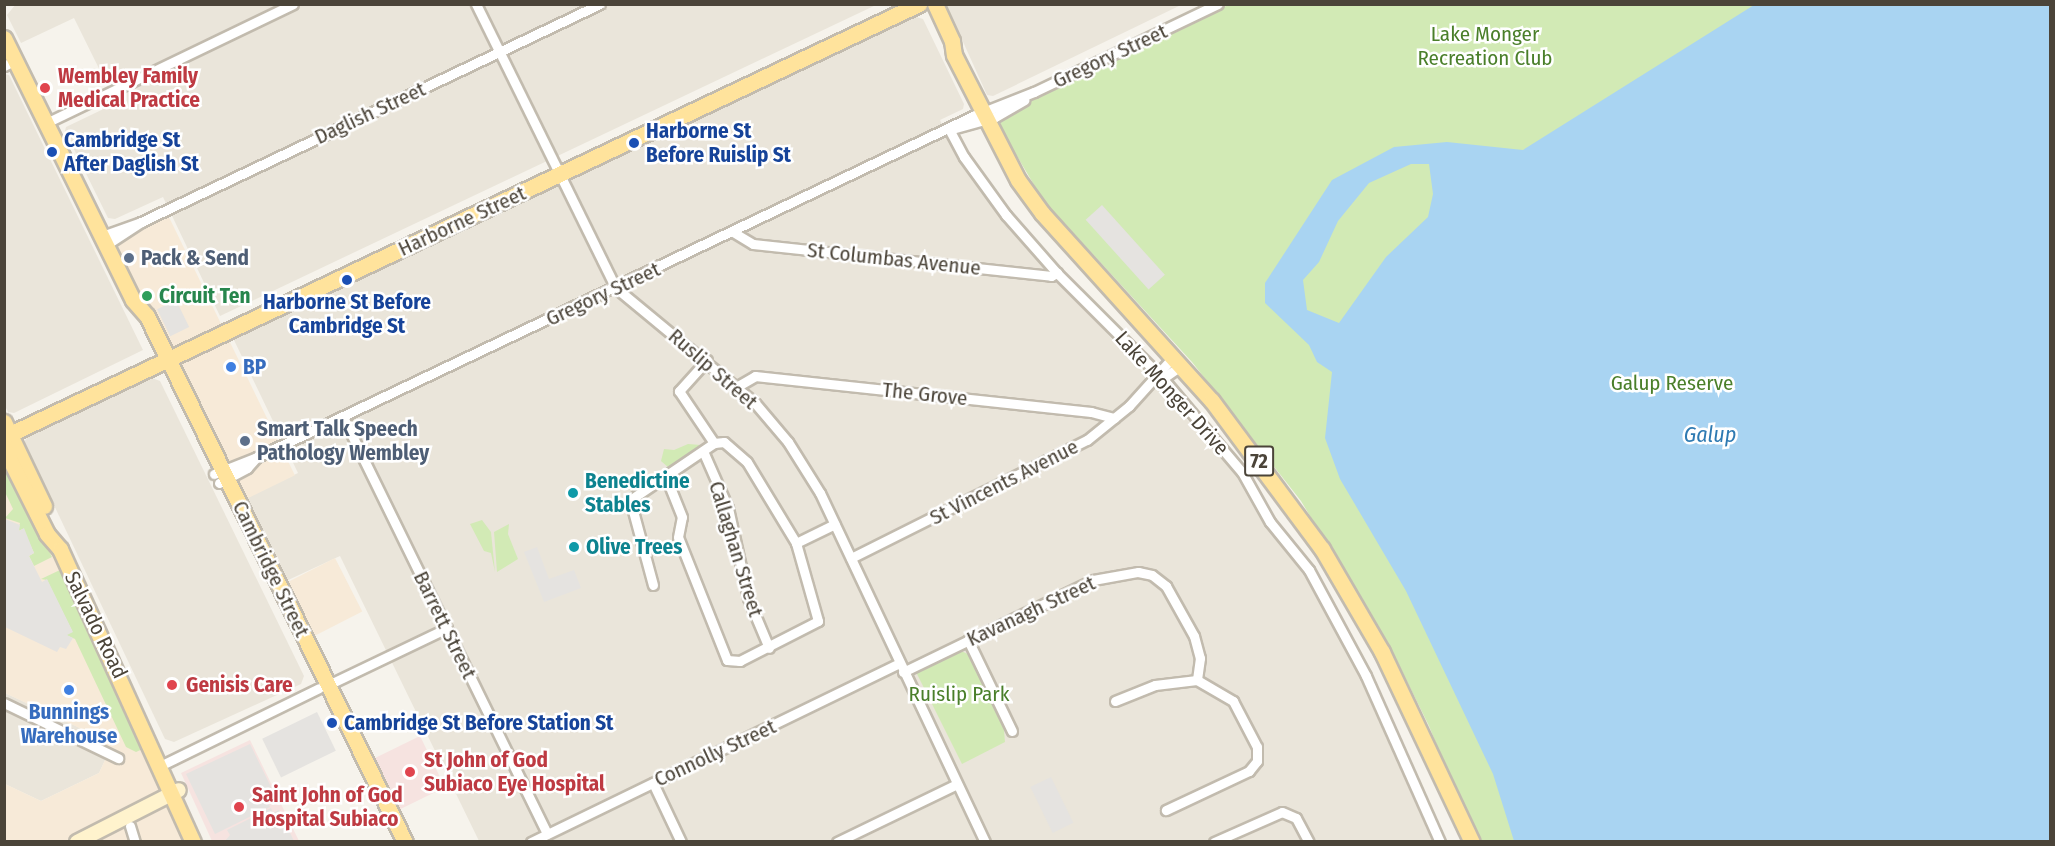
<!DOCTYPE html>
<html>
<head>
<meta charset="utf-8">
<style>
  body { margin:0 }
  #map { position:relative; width:2055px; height:846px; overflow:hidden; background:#f6f3ec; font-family:"Fira Sans Condensed",sans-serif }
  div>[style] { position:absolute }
  .residential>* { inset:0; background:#eae5da }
  .commercial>* { inset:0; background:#f7ead8; transform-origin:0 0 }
  .medical>* { inset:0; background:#f6e3e0; transform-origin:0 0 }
  .green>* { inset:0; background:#d2eab5 }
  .parking>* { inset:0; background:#e5e3e0; transform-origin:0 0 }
  .water>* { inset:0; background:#a9d4f2 }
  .roads { filter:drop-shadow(2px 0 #c2bbae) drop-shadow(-2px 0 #c2bbae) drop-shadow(0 2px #c2bbae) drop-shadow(0 -2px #c2bbae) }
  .street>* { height:9px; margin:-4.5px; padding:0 4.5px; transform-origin:4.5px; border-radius:4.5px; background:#fff }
  .secondary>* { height:14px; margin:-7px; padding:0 7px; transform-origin:7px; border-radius:7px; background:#fff3cd }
  .primary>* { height:15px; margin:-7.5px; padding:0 7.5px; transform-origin:7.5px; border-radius:7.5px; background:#ffe39c }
  .dots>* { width:16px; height:16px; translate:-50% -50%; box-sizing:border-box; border:3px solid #fff; border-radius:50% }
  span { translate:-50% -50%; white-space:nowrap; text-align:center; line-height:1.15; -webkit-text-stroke:5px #fff; paint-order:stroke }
  .shield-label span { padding:2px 4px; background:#fff; border:2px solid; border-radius:4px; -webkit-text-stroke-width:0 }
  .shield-label { font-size:20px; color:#4b4439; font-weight:700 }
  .park-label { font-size:21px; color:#4a7f2a }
  .street-label { font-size:21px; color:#4b4439 }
  .health-label { font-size:21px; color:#be3a42; font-weight:700 }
  .left { translate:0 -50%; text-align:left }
  .transit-label { font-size:21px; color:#164399; font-weight:700 }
  .service-label { font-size:21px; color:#4e5e75; font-weight:700 }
  .leisure-label { font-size:21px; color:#27864d; font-weight:700 }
  .shop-label { font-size:21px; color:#366cbe; font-weight:700 }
  .culture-label { font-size:21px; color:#0d838f; font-weight:700 }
  .water-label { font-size:22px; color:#2e7ab2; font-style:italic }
  .frame { position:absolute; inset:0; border:6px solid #4b4439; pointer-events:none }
</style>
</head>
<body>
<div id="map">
  <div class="residential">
    <div style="clip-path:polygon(16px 4px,876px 5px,220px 316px,163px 197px,115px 219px,108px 218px,65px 131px,66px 127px,116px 103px,74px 18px,21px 43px,7px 15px)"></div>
    <div style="clip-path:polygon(946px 4px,1181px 5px,993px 96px,987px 95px)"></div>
    <div style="clip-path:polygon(913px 16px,923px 19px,964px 104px,963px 109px,940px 120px,958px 158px,1019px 239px,1231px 467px,1262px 522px,1306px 578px,1357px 671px,1435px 841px,479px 841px,340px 556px,286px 581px,245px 499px,298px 473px,233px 338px)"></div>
    <div style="clip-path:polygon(5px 74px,9px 75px,143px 350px,14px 413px,8px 412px,4px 404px)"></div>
    <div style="clip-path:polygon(149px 377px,160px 381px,304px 676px,301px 684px,174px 742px,165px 739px,24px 442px,30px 434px)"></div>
    <div style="clip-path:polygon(5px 693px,106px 740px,106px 758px,99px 773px,41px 801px,5px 784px)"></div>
  </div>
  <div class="commercial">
    <div style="left:166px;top:211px;width:294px;height:68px;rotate:64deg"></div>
    <div style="clip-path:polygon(4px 462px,72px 590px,189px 841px,5px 841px,5px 784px,41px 801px,99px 773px,106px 758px,105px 740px,5px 693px)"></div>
    <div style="left:335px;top:558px;width:60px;height:67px;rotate:63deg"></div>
  </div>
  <div class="medical">
    <div style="left:420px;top:736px;width:57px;height:50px;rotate:64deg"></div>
    <div style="clip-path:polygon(250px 740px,299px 841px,212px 841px,181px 773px)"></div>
  </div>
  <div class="green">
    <div style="clip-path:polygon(1228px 5px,2050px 5px,2050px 841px,1476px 841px,1429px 726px,1396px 659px,1301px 501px,1192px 362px,1043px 200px,999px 126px,1005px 114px,1036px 96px)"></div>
    <div style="clip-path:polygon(688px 444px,701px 445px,669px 468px,661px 461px,664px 449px,674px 450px)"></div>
    <div style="clip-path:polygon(4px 462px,52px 557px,34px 566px,29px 556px,34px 553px,23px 529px,18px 531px,20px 523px,5px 518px,13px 509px,5px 492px)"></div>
    <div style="clip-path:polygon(482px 520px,491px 532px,495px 572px,491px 553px,484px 551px,470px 524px)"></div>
    <div style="clip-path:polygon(509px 524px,508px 534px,518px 559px,497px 572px,494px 532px)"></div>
    <div style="clip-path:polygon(60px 570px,114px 678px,112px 683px,129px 717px,147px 747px,136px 752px,126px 747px,75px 639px,66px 635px,72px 631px,47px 580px,41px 579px)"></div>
    <div style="clip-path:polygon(957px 649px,972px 656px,1003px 719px,1005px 742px,962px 764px,915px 670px)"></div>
  </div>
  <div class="parking">
    <div style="left:1102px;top:205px;width:94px;height:22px;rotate:48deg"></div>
    <div style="left:176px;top:300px;width:30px;height:21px;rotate:64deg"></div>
    <div style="clip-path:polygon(5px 519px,20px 525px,19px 531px,24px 528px,34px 553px,29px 556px,42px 582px,47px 579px,73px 632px,67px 635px,73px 638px,66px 649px,60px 647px,57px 652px,5px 627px)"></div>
    <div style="clip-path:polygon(537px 547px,549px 579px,574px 570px,581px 588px,544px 602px,524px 552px)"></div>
    <div style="left:317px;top:712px;width:43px;height:61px;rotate:64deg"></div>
    <div style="clip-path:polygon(250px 744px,272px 789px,264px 793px,270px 807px,215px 834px,186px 774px)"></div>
    <div style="left:1051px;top:777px;width:51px;height:23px;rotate:64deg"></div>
    <div style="clip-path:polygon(271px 808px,273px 813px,279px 810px,294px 841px,225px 841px,230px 835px,227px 830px)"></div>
  </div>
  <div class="water">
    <div style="clip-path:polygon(evenodd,1754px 5px,2050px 5px,2050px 841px,1514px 841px,1493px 774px,1406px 591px,1340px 479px,1325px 438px,1332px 372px,1317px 362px,1309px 345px,1265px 303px,1265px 283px,1332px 180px,1394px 147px,1447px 142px,1523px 150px,1754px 5px,1411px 164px,1429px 164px,1433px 194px,1428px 217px,1386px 257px,1339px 323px,1307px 310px,1303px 280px,1319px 262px,1338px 221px,1369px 183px,1411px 164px)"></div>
  </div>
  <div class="roads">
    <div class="street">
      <div style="left:476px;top:4px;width:317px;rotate:63.8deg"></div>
      <div style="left:616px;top:288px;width:180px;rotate:39.6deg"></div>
      <div style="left:755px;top:403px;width:51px;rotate:49.8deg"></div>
      <div style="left:788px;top:442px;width:60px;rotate:57.9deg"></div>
      <div style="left:820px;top:493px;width:386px;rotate:64.7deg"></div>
      <div style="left:4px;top:66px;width:13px;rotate:-27deg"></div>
      <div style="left:46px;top:123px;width:274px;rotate:-25.7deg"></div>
      <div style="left:949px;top:129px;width:32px;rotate:62deg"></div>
      <div style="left:964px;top:157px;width:72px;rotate:54.1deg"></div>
      <div style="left:1006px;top:215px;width:77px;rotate:48.7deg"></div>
      <div style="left:1057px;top:273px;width:150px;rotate:45deg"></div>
      <div style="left:1163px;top:379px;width:122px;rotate:49.7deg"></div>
      <div style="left:1242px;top:472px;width:57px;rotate:60.8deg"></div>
      <div style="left:1270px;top:522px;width:62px;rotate:50.9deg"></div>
      <div style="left:1309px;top:570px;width:120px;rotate:61.7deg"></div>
      <div style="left:1366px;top:676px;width:182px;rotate:66deg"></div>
      <div style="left:952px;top:129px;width:45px;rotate:-15.6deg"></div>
      <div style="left:995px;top:117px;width:34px;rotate:-30deg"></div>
      <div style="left:733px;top:232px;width:23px;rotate:31deg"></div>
      <div style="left:753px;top:244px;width:300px;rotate:6.1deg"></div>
      <div style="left:1051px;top:276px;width:7px;rotate:-27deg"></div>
      <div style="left:102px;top:236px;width:41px;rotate:-19.7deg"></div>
      <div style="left:141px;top:222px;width:508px;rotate:-25.41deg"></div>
      <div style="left:106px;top:245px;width:42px;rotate:-33.3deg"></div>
      <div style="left:707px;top:360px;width:42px;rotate:132.1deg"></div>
      <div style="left:679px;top:391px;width:63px;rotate:56.1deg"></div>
      <div style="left:1159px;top:381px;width:28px;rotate:-35deg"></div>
      <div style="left:738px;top:386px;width:20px;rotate:-30deg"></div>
      <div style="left:755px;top:376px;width:338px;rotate:6.1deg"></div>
      <div style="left:1091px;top:412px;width:24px;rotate:15deg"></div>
      <div style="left:343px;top:417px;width:464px;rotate:63.9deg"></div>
      <div style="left:703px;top:451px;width:62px;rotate:66.3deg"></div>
      <div style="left:728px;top:508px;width:92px;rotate:77.5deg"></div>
      <div style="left:748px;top:598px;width:54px;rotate:67.2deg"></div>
      <div style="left:214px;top:474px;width:46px;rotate:-21.6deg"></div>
      <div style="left:257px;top:457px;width:793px;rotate:-25.47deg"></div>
      <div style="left:973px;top:116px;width:66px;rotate:-21.5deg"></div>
      <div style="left:1034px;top:92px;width:204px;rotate:-25.6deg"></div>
      <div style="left:219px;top:483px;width:32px;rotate:-28deg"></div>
      <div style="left:247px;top:468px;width:15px;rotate:-48deg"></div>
      <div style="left:796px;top:543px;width:43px;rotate:-26deg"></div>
      <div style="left:851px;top:558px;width:264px;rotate:-26.6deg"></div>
      <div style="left:1087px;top:440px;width:54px;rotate:-39deg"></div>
      <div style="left:1129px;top:406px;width:67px;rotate:-48deg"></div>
      <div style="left:653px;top:585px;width:88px;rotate:-105.1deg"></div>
      <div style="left:630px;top:500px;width:102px;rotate:-34.2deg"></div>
      <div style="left:714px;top:443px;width:10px;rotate:-6deg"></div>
      <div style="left:724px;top:442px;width:30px;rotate:41deg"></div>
      <div style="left:747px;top:462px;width:95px;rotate:58.8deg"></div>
      <div style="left:796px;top:543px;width:81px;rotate:74.2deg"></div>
      <div style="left:818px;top:621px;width:88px;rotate:152.9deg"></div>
      <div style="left:740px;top:661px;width:13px;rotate:-176deg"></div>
      <div style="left:727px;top:660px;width:132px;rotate:-111.7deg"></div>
      <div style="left:678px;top:537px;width:20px;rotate:-79deg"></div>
      <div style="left:682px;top:517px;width:43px;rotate:-111.8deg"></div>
      <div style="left:968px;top:640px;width:101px;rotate:64.2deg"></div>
      <div style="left:903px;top:672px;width:211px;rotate:-25.8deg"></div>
      <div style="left:1093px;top:580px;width:46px;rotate:-10.1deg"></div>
      <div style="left:1138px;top:572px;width:14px;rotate:12deg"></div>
      <div style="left:1152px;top:575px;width:18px;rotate:38deg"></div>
      <div style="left:1166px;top:586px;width:57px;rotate:60.8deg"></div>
      <div style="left:1194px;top:636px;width:23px;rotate:75deg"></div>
      <div style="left:1200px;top:658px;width:22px;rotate:98deg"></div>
      <div style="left:328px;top:685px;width:132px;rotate:-25.6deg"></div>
      <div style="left:1115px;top:701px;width:43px;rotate:-21.8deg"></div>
      <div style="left:1155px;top:685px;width:42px;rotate:-6.8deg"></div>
      <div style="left:1197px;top:680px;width:42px;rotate:30.3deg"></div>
      <div style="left:1233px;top:701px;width:52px;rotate:62.4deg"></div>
      <div style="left:1257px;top:747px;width:14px;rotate:90deg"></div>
      <div style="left:1257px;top:761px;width:13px;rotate:129deg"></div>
      <div style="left:1249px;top:771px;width:92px;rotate:154.8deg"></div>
      <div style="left:4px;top:703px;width:127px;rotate:25.8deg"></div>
      <div style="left:166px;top:763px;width:170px;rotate:-26.1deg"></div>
      <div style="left:653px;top:783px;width:65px;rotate:64.6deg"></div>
      <div style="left:130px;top:826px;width:17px;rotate:73deg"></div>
      <div style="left:531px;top:842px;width:408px;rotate:-25.9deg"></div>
      <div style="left:837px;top:842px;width:133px;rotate:-25.8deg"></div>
      <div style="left:1214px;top:842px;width:74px;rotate:-23.8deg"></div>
      <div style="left:1282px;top:812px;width:15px;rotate:23deg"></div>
      <div style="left:1296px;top:818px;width:27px;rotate:62deg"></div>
    </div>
    <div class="secondary">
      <div style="left:77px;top:842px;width:114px;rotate:-27deg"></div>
    </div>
    <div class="primary">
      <div style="left:935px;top:4px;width:41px;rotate:65.3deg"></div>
      <div style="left:952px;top:41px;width:14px;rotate:82deg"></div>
      <div style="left:954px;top:55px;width:140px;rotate:62.9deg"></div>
      <div style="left:1018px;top:180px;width:41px;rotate:54deg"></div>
      <div style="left:1042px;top:213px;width:253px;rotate:47.9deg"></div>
      <div style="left:1212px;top:401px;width:184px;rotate:53.4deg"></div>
      <div style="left:1322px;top:549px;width:119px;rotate:59.8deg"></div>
      <div style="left:1382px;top:652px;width:210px;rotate:64.7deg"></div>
      <div style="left:4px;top:38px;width:292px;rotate:63.8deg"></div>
      <div style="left:133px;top:300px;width:21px;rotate:49deg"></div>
      <div style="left:147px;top:316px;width:586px;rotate:63.87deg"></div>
      <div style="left:4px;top:422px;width:93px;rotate:64.5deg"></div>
      <div style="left:10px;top:434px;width:1006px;rotate:-25.32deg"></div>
      <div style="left:4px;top:448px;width:96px;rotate:63.4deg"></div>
      <div style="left:47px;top:534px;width:20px;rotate:49deg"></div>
      <div style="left:60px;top:549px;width:322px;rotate:65.6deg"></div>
    </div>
  </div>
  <div class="dots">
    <div style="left:45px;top:88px;background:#e0444e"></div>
    <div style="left:634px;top:143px;background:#1a4fb4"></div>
    <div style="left:52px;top:152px;background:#1a4fb4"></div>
    <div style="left:129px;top:258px;background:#5c6f8a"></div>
    <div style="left:347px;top:280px;background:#1a4fb4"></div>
    <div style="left:147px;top:296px;background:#2e9e5b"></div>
    <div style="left:231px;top:367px;background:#3f7fe0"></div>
    <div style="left:245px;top:441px;background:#5c6f8a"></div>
    <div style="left:573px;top:493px;background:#0f9aa8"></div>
    <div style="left:574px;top:547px;background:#0f9aa8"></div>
    <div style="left:172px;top:685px;background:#e0444e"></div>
    <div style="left:69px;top:690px;background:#3f7fe0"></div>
    <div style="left:332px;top:723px;background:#1a4fb4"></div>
    <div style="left:410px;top:772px;background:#e0444e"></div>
    <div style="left:239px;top:807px;background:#e0444e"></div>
  </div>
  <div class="shield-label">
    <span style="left:1259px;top:461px">72</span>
  </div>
  <div class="park-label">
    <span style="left:1485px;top:46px">Lake Monger<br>Recreation Club</span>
    <span style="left:1672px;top:383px">Galup Reserve</span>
    <span style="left:959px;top:694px">Ruislip Park</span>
  </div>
  <div class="street-label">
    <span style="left:1110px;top:56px;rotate:-25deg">Gregory Street</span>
    <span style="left:370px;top:113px;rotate:-25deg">Daglish Street</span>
    <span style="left:462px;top:221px;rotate:-25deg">Harborne Street</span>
    <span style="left:894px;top:259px;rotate:6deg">St Columbas Avenue</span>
    <span style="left:603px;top:294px;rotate:-25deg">Gregory Street</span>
    <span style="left:713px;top:369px;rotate:41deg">Ruslip Street</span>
    <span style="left:1172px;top:393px;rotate:48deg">Lake Monger Drive</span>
    <span style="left:925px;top:394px;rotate:6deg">The Grove</span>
    <span style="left:1004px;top:482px;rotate:-27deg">St Vincents Avenue</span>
    <span style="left:736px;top:549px;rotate:73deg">Callaghan Street</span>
    <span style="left:271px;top:569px;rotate:64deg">Cambridge Street</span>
    <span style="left:1031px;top:611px;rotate:-25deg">Kavanagh Street</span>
    <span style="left:96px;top:625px;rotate:64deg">Salvado Road</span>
    <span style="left:445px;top:625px;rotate:64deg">Barrett Street</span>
    <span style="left:715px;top:753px;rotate:-25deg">Connolly Street</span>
  </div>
  <div class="health-label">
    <span class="left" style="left:58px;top:88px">Wembley Family<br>Medical Practice</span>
    <span class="left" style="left:186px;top:685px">Genisis Care</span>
    <span class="left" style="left:424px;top:772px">St John of God<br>Subiaco Eye Hospital</span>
    <span class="left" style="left:252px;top:807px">Saint John of God<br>Hospital Subiaco</span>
  </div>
  <div class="transit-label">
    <span class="left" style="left:646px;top:143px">Harborne St<br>Before Ruislip St</span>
    <span class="left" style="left:64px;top:152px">Cambridge St<br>After Daglish St</span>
    <span style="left:347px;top:314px">Harborne St Before<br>Cambridge St</span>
    <span class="left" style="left:344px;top:723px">Cambridge St Before Station St</span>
  </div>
  <div class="service-label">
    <span class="left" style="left:141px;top:258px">Pack &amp; Send</span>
    <span class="left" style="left:257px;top:441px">Smart Talk Speech<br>Pathology Wembley</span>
  </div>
  <div class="leisure-label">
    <span class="left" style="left:159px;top:296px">Circuit Ten</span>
  </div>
  <div class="shop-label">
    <span class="left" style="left:243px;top:367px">BP</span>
    <span style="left:69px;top:724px">Bunnings<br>Warehouse</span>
  </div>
  <div class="culture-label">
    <span class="left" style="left:585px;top:493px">Benedictine<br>Stables</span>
    <span class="left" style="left:586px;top:547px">Olive Trees</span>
  </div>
  <div class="water-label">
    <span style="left:1710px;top:435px">Galup</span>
  </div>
  <div class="frame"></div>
</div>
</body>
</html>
